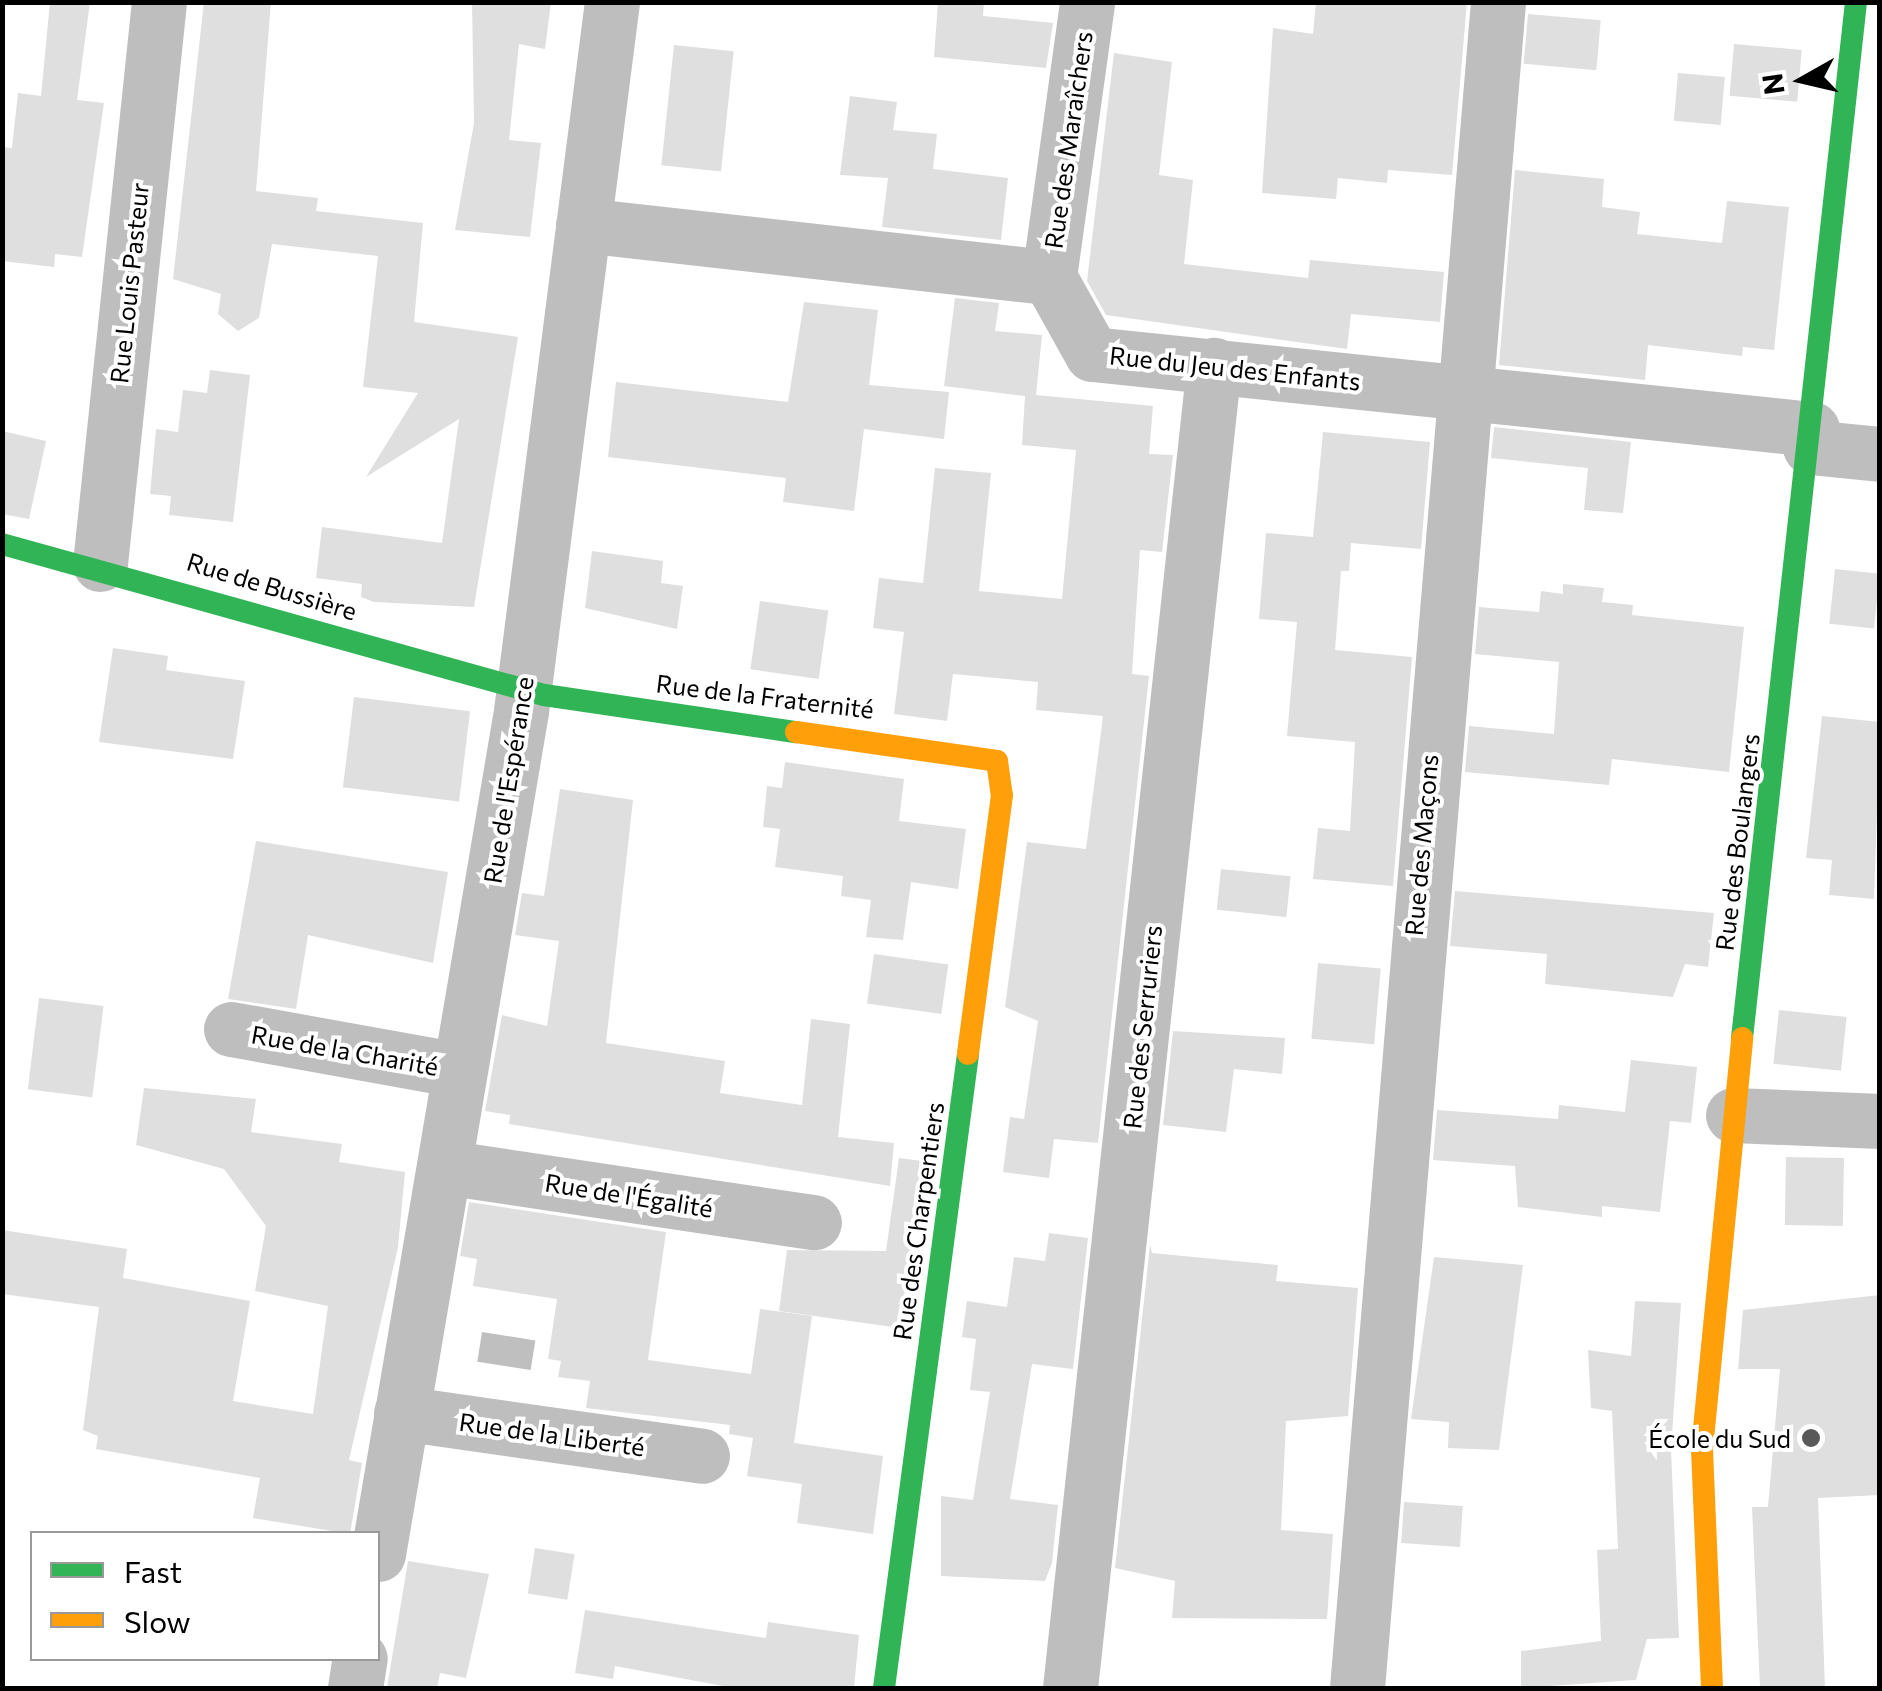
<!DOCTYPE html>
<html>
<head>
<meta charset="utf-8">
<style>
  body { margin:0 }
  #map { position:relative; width:1882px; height:1691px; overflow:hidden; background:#fff; font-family:Commissioner,sans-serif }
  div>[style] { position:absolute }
  .water>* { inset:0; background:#bfbfbf; transform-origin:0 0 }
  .building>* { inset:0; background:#dfdfdf; transform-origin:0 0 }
  .street>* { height:55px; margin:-27.5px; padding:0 27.5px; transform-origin:27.5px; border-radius:27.5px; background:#bebebe }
  .fast>* { height:22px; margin:-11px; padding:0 11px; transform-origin:11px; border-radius:11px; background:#30b455 }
  .slow>* { height:22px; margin:-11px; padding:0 11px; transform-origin:11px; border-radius:11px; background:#ff9f0a }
  .dots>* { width:28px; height:28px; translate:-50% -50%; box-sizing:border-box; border:5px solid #fff; border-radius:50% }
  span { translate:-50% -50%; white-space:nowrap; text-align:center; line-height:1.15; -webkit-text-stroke:8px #fff; paint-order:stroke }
  .street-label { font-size:25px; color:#000 }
  .poi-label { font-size:25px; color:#000 }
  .right { translate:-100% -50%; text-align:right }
  .frame { position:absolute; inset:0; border:5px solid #000; pointer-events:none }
  .legend { position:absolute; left:30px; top:1531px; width:350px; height:130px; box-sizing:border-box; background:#fff; border:2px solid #999; margin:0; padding:12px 18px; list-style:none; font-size:30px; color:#000 }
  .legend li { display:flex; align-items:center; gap:20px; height:50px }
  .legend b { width:50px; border:2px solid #999 }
  .north { position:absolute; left:1752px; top:30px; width:100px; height:100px; -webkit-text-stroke:8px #fff; paint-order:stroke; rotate:262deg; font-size:28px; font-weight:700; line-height:40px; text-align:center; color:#000 }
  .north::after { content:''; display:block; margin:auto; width:35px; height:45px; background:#000; clip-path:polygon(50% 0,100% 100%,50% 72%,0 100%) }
</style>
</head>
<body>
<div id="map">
  <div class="water">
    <div style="left:482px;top:1332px;width:54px;height:30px;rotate:9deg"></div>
  </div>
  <div class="building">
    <div style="clip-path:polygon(50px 2px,90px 2px,77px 100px,104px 103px,82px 257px,55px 254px,54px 267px,2px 261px,2px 147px,12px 148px,18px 93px,41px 96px)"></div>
    <div style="clip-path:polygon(204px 2px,271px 2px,256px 191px,318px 198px,316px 211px,423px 223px,414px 322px,518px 337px,474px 607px,374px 602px,361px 597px,362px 584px,316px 578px,322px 527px,442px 543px,459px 419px,366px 477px,418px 393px,363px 387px,378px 256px,272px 244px,259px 318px,238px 331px,218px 314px,221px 294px,173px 279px)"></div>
    <div style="clip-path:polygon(472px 2px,551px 2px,545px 49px,519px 44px,509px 140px,541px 143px,530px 237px,455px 230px,474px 123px)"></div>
    <div style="clip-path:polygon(938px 2px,984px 2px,983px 16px,1053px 23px,1046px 68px,934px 57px)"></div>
    <div style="clip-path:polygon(1316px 2px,1467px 2px,1452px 175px,1388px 170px,1387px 183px,1338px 178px,1336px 199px,1262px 193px,1273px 28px,1313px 34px)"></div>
    <div style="left:1528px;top:14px;width:73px;height:50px;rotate:5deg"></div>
    <div style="left:1734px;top:44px;width:68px;height:52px;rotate:5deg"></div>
    <div style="left:674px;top:45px;width:60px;height:121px;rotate:6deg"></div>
    <div style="clip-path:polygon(1114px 53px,1172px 62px,1159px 175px,1193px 180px,1184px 264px,1308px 278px,1310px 260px,1444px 272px,1440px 322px,1351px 314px,1347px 349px,1106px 315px,1087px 281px)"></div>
    <div style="left:1678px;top:73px;width:47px;height:48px;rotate:5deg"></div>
    <div style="clip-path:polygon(850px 96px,897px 102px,893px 130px,937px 134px,933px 169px,1008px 178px,1001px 240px,882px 227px,888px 178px,840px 175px)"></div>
    <div style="clip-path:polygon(1515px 170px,1604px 179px,1602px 207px,1640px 212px,1637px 234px,1722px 243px,1727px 201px,1789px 207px,1774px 350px,1743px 347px,1742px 356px,1648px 345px,1645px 380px,1499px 365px)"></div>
    <div style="clip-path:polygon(955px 298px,999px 303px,995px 331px,1042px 335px,1036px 395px,1153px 406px,1149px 454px,1173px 455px,1162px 552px,1140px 550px,1132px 674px,1149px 676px,1098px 1143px,1054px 1139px,1049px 1178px,1003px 1172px,1010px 1117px,1024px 1119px,1038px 1021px,1005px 1007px,1027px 842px,1086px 849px,1103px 716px,1036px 710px,1038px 682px,953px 674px,947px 721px,894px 714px,904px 632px,873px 628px,879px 578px,923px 583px,935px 468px,991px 473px,979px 591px,1062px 599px,1076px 450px,1022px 445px,1025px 396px,944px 386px)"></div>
    <div style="clip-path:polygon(804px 302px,878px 310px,869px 385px,949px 392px,944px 439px,864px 429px,854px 511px,783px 502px,786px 478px,608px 457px,616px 382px,788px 402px)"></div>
    <div style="clip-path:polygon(210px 370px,250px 375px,233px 522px,169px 515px,171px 496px,150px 494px,156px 429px,178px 432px,183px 390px,207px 393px)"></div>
    <div style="clip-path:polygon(1494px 427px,1631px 442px,1623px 513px,1584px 510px,1588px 468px,1491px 458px)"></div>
    <div style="clip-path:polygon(2px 431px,46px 441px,29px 519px,2px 514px)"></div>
    <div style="clip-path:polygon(1323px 432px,1430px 442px,1421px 549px,1351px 543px,1349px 571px,1341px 571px,1335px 650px,1412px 657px,1393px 886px,1313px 879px,1318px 828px,1350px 831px,1355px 742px,1287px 736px,1297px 622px,1259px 619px,1266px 533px,1313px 537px)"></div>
    <div style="clip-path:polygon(592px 551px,663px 561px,661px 583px,683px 586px,677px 629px,585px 608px)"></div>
    <div style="left:1835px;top:569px;width:45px;height:55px;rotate:6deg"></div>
    <div style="clip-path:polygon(1563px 584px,1604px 588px,1602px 602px,1633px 605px,1632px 615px,1744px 627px,1729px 772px,1612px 759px,1609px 785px,1465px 772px,1469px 726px,1554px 734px,1559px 662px,1475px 654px,1479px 607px,1539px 612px,1541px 591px,1563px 594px)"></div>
    <div style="left:760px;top:601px;width:69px;height:69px;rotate:8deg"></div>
    <div style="clip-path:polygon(113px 648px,168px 656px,166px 670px,245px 681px,233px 759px,99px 742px)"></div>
    <div style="left:354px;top:697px;width:117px;height:91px;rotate:7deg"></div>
    <div style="clip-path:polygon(1822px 716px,1880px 722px,1874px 899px,1829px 895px,1832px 860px,1806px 858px)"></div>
    <div style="clip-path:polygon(785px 762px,904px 779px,899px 821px,966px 829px,958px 889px,911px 882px,903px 940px,866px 937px,871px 900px,841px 896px,843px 876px,775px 867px,780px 829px,763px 827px,767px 786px,782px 788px)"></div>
    <div style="clip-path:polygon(560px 789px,633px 800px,606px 1043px,725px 1061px,720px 1093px,802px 1105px,811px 1019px,850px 1024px,838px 1137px,894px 1143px,890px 1186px,509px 1124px,510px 1115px,485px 1111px,502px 1015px,547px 1026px,559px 941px,515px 935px,522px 893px,544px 896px)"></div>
    <div style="clip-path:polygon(256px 841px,448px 872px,433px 963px,308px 935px,296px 1009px,228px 999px)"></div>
    <div style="left:1221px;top:869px;width:70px;height:41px;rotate:6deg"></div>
    <div style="clip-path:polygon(1455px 891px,1714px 913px,1708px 967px,1685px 964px,1673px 997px,1545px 984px,1547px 954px,1450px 946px)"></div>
    <div style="left:874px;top:954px;width:75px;height:50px;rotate:8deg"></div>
    <div style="left:1318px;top:963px;width:63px;height:76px;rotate:5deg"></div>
    <div style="left:39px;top:998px;width:65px;height:92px;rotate:7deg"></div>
    <div style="left:1779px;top:1010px;width:68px;height:54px;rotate:6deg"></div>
    <div style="clip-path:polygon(1173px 1031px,1285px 1038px,1282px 1074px,1234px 1069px,1226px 1132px,1163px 1125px)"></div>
    <div style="clip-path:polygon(1631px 1060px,1697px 1067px,1691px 1123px,1670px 1121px,1660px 1212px,1602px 1206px,1602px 1217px,1518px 1207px,1515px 1166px,1433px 1160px,1437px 1110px,1558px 1119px,1559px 1105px,1625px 1112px)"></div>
    <div style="clip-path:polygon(144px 1088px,256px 1099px,251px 1132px,342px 1144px,339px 1162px,405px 1172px,398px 1247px,349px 1460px,362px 1463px,350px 1534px,253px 1518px,260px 1478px,96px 1449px,98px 1436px,83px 1430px,99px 1307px,2px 1294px,2px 1230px,127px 1249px,123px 1278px,250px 1301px,233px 1401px,313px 1414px,328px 1306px,255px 1291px,266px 1226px,224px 1169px,136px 1145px)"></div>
    <div style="left:1786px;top:1157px;width:58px;height:68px;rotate:1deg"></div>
    <div style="clip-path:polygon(899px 1158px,922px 1161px,900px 1328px,779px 1311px,787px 1250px,886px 1251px)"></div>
    <div style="clip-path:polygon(469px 1202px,666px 1232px,648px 1360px,751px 1374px,760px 1309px,812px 1316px,794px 1443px,883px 1456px,873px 1534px,797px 1523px,802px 1484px,747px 1476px,753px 1438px,729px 1434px,730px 1425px,586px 1408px,590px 1381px,558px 1377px,561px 1361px,548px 1359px,557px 1299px,473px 1286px,477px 1259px,460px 1256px)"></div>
    <div style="clip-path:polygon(1049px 1233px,1088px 1238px,1073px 1369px,1032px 1364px,1010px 1499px,1058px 1505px,1052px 1563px,1045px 1581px,941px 1576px,941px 1496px,973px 1500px,990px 1392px,970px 1390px,976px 1339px,962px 1337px,967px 1301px,1007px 1307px,1014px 1257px,1045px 1261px)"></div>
    <div style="clip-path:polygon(1150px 1245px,1152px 1253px,1278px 1265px,1276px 1281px,1358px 1288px,1348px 1416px,1286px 1421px,1281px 1530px,1333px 1534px,1327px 1619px,1172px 1618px,1175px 1581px,1115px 1568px)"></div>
    <div style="clip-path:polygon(1434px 1257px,1523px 1265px,1499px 1450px,1448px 1448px,1449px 1422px,1411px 1419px)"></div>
    <div style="clip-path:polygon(1880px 1295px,1880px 1495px,1818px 1498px,1825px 1688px,1760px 1688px,1752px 1507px,1768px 1507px,1780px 1369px,1738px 1369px,1743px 1310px)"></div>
    <div style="clip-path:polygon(1635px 1301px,1681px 1303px,1671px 1450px,1679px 1638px,1647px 1639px,1636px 1680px,1521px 1688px,1521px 1651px,1601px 1641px,1597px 1550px,1618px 1549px,1612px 1411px,1591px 1408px,1588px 1350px,1631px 1356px)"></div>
    <div style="left:1404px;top:1502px;width:59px;height:41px;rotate:4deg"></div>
    <div style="left:535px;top:1548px;width:40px;height:46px;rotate:9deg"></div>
    <div style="clip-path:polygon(408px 1561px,489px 1574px,466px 1678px,440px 1673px,437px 1688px,387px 1688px)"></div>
    <div style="clip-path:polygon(585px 1610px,766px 1638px,768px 1622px,859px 1635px,854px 1688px,734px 1688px,615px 1666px,613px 1679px,575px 1673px)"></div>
  </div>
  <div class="street">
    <div style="left:583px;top:225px;width:469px;rotate:6.4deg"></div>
    <div style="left:1049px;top:277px;width:88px;rotate:60.8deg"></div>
    <div style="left:1092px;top:354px;width:724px;rotate:5.95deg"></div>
    <div style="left:1049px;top:277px;width:278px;rotate:-82.1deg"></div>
    <div style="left:1810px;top:447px;width:70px;rotate:5.7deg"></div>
    <div style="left:100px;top:564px;width:565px;rotate:-84.01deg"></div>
    <div style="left:231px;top:1029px;width:232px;rotate:10.2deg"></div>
    <div style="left:1733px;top:1115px;width:147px;rotate:2.3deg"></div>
    <div style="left:444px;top:1167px;width:374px;rotate:8.5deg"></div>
    <div style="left:401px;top:1413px;width:304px;rotate:8.1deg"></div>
    <div style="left:378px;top:1554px;width:855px;rotate:-80.37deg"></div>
    <div style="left:521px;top:711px;width:715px;rotate:-82.69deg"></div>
    <div style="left:355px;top:1688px;width:30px;rotate:-81deg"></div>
    <div style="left:1070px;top:1688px;width:1331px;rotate:-83.79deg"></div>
    <div style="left:1357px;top:1688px;width:1692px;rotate:-85.22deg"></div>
  </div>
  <div class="fast">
    <div style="left:2px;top:544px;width:563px;rotate:15.57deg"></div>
    <div style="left:544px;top:695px;width:255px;rotate:8.4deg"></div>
    <div style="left:1742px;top:1038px;width:1042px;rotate:-83.72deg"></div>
    <div style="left:884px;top:1688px;width:640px;rotate:-82.45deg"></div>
  </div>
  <div class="slow">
    <div style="left:796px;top:732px;width:203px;rotate:8.2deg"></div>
    <div style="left:997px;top:761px;width:34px;rotate:82deg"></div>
    <div style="left:1002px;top:795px;width:261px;rotate:97.5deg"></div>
    <div style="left:1712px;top:1688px;width:239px;rotate:-92.4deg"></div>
    <div style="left:1702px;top:1449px;width:413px;rotate:-84.4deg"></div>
  </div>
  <div class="dots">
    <div style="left:1811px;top:1438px;background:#595959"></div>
  </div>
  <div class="street-label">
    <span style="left:1068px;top:140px;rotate:-82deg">Rue des Maraîchers</span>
    <span style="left:129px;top:283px;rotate:-84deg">Rue Louis Pasteur</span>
    <span style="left:1235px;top:368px;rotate:6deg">Rue du Jeu des Enfants</span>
    <span style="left:272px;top:586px;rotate:17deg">Rue de Bussière</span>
    <span style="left:765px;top:696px;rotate:7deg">Rue de la Fraternité</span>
    <span style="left:508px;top:780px;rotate:-81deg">Rue de l'Espérance</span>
    <span style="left:1737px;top:842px;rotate:-83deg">Rue des Boulangers</span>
    <span style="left:1421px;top:845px;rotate:-85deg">Rue des Maçons</span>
    <span style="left:1142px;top:1027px;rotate:-84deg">Rue des Serruriers</span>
    <span style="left:345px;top:1050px;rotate:10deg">Rue de la Charité</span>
    <span style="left:629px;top:1195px;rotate:9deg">Rue de l'Égalité</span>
    <span style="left:918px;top:1221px;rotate:-82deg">Rue des Charpentiers</span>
    <span style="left:552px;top:1434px;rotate:8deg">Rue de la Liberté</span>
  </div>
  <div class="poi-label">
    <span class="right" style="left:1791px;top:1438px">École du Sud</span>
  </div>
  <div class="frame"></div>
  <ul class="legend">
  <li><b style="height:12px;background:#30b455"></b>Fast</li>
  <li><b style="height:12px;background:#ff9f0a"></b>Slow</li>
  </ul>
  <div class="north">N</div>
</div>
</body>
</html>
